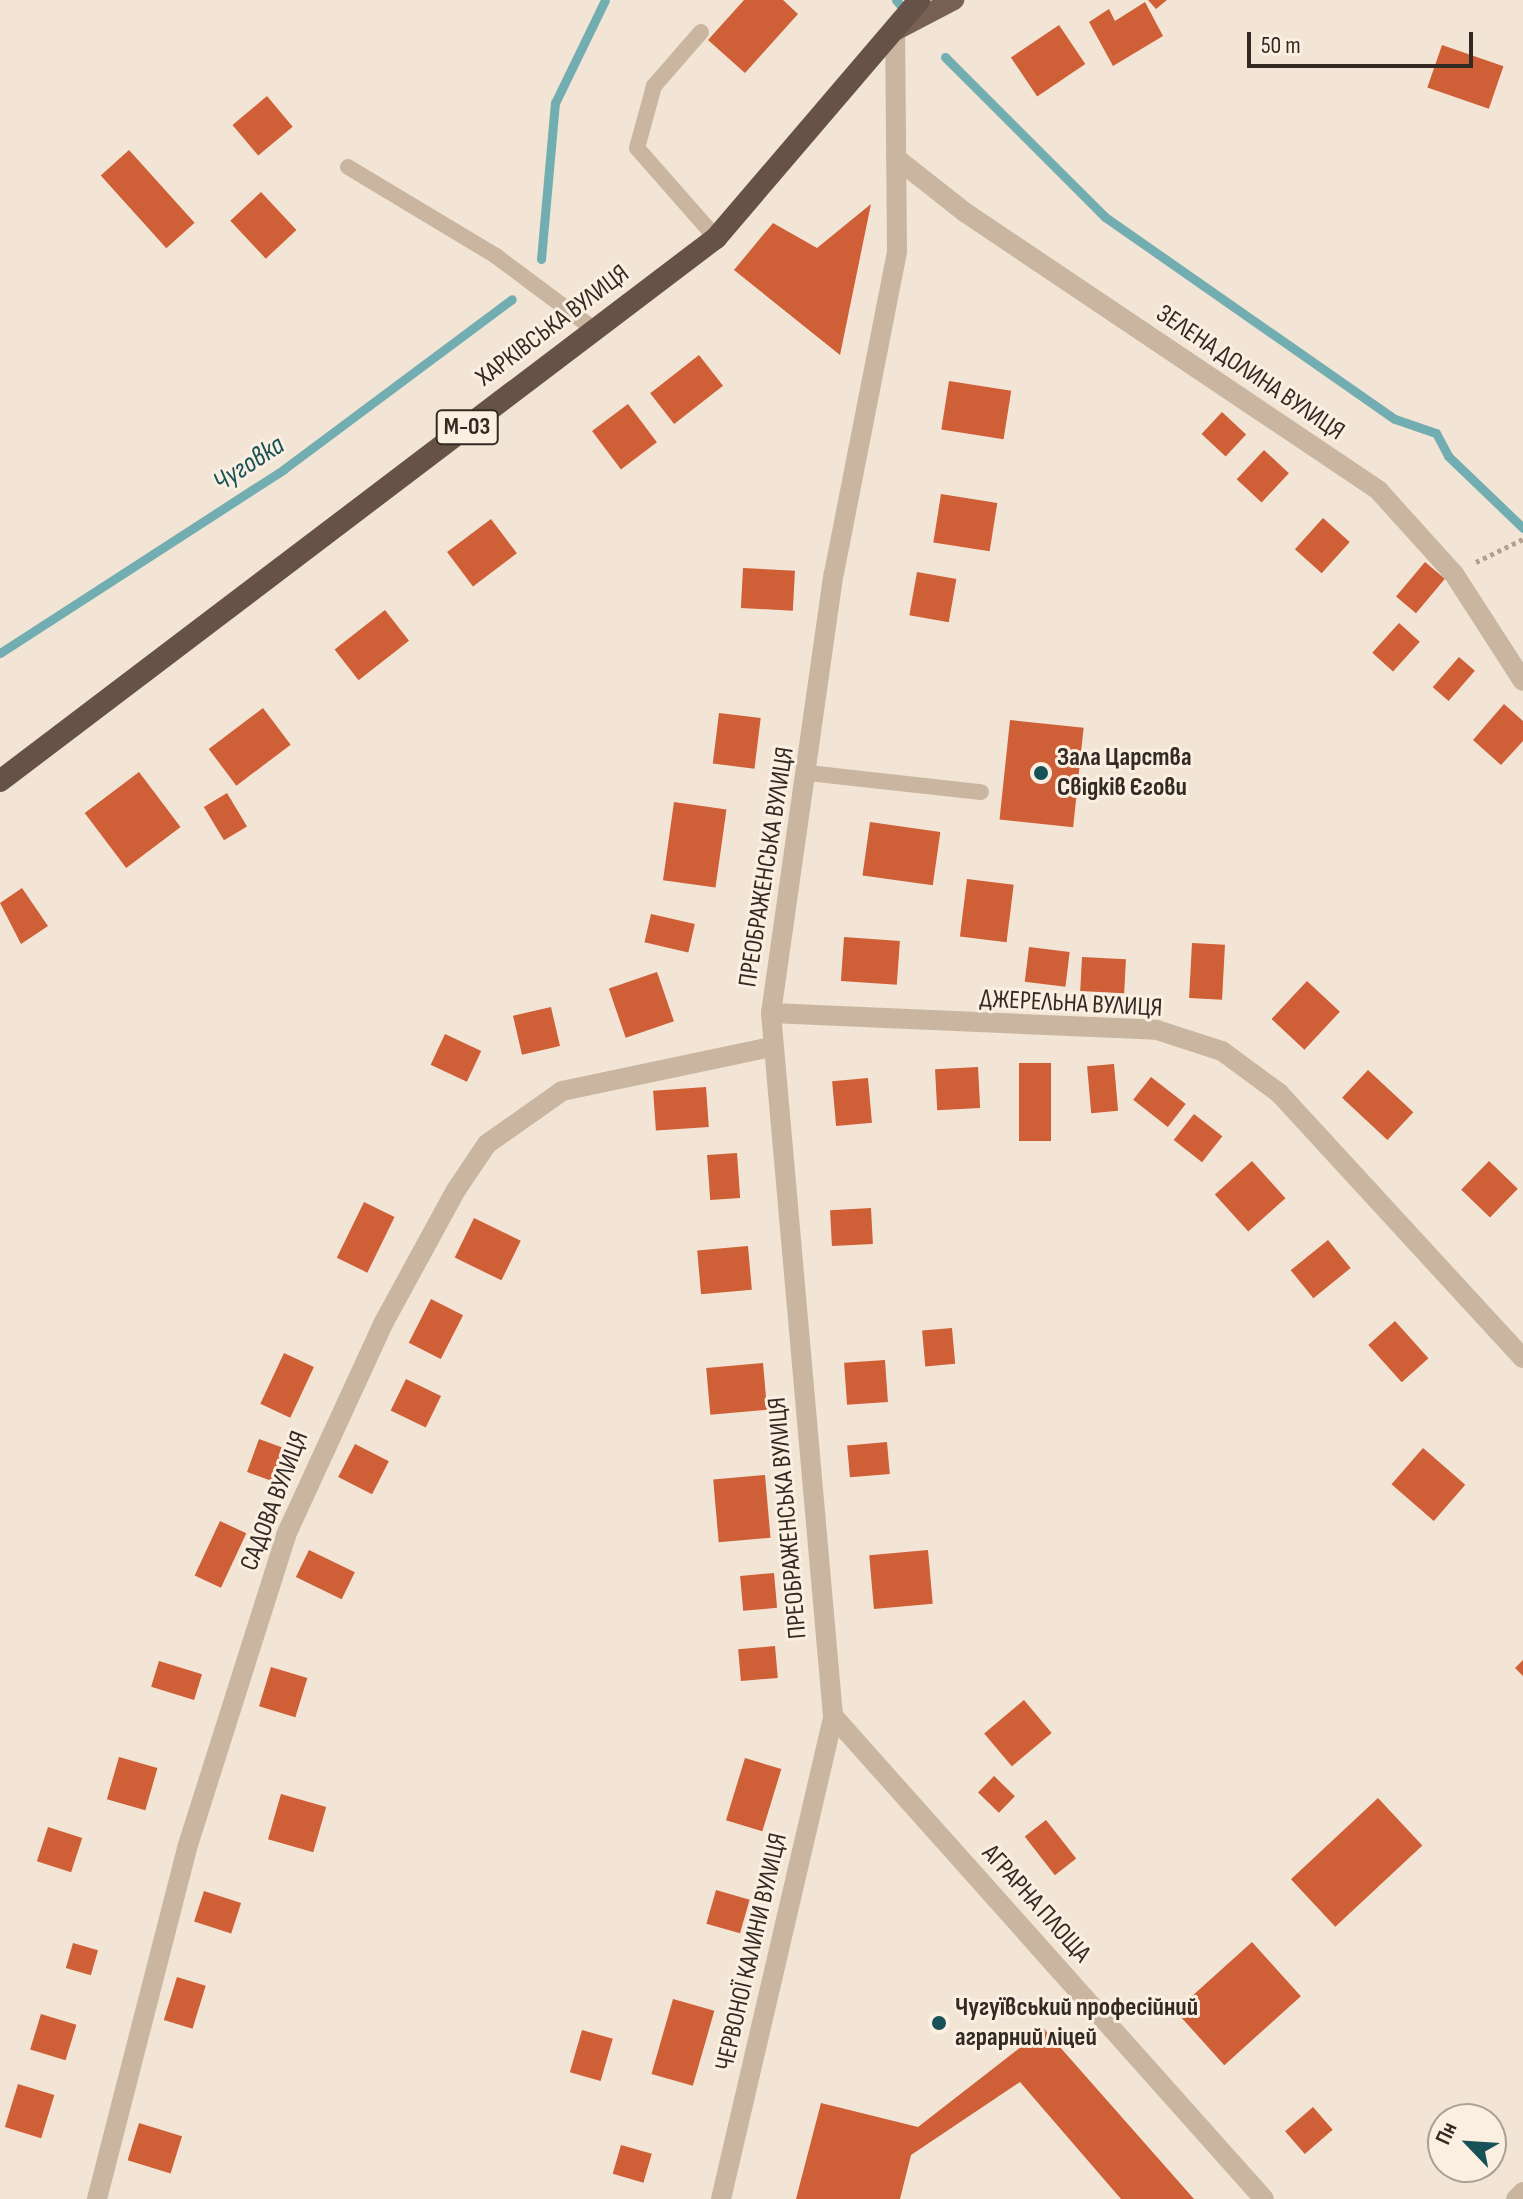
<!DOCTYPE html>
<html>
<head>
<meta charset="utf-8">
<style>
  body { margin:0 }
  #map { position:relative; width:1523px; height:2199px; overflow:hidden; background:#f2e5d5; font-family:"Sofia Sans Condensed",sans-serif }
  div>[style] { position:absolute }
  .stream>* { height:9px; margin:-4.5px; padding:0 4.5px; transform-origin:4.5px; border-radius:4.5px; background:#72adb1 }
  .building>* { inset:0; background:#ce5f37; transform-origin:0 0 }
  .path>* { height:5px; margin-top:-2.5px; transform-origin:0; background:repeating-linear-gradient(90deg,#b69f8b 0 4px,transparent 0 8px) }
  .service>* { height:16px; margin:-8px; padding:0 8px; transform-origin:8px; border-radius:8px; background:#cab5a1 }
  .minor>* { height:20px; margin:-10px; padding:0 10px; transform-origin:10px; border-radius:10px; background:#cab5a1 }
  .primary>* { height:20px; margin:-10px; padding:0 10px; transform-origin:10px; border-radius:10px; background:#776154 }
  .trunk>* { height:22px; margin:-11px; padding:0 11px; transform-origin:11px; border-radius:11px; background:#665247 }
  .dots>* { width:22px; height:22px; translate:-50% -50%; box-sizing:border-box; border:4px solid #faefe1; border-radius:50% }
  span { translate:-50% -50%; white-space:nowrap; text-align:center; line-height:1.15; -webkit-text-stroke:6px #faefe1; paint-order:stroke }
  .shield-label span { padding:2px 6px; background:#faefe1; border:2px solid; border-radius:6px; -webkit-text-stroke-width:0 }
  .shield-label { font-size:24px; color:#342a24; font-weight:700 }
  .street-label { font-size:26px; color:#342a24 }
  .poi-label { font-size:26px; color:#342a24; font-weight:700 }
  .left { translate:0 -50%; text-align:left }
  .water-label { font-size:28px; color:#175258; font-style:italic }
  .north { position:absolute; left:1427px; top:2103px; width:80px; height:80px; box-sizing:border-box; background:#faefe1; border:2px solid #aba095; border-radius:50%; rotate:295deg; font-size:22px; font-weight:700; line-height:32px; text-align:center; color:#342a24 }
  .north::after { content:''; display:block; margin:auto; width:28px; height:36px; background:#175258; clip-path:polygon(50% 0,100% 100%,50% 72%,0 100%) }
  .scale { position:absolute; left:1247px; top:32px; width:226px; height:36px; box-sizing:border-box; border:4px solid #342a24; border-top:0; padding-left:10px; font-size:24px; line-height:28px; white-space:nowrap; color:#342a24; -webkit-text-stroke:6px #faefe1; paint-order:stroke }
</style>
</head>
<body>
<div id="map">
  <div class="stream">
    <div style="left:896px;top:0;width:18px;rotate:49deg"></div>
    <div style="left:945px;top:57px;width:226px;rotate:45deg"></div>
    <div style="left:1105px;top:217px;width:353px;rotate:34.9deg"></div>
    <div style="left:1395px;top:419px;width:43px;rotate:18.9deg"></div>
    <div style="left:1436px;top:433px;width:26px;rotate:62deg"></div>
    <div style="left:1448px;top:456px;width:104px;rotate:43.8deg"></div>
    <div style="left:541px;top:259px;width:157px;rotate:-84.9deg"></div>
    <div style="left:555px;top:103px;width:114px;rotate:-64.1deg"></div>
    <div style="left:0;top:653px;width:338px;rotate:-32.9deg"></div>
    <div style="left:284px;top:469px;width:284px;rotate:-36.7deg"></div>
  </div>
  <div class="building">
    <div style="clip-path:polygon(744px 0,783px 0,798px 14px,745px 73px,708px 40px)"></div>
    <div style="clip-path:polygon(1148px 0,1167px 0,1156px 9px)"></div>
    <div style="clip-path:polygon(1145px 2px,1163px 36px,1113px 66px,1089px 22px,1109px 9px,1115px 21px)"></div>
    <div style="left:1059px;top:25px;width:47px;height:58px;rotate:56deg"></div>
    <div style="left:1442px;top:45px;width:65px;height:45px;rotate:19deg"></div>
    <div style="left:267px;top:96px;width:40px;height:45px;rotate:50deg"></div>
    <div style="left:129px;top:150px;width:98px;height:38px;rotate:48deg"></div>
    <div style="left:261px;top:192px;width:52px;height:42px;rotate:47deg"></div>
    <div style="clip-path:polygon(871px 204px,840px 355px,734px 270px,773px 223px,817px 248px)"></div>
    <div style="left:699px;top:355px;width:39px;height:62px;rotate:52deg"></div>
    <div style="left:949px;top:381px;width:63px;height:49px;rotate:9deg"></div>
    <div style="left:628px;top:404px;width:48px;height:45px;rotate:53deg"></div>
    <div style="left:1222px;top:412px;width:33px;height:30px;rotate:43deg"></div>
    <div style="left:1264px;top:450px;width:34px;height:40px;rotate:43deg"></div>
    <div style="left:941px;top:494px;width:57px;height:49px;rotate:9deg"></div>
    <div style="left:1323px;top:518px;width:36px;height:42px;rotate:42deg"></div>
    <div style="left:491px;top:519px;width:43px;height:55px;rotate:53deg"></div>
    <div style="left:1425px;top:562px;width:26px;height:45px;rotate:40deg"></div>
    <div style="left:743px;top:568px;width:52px;height:40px;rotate:3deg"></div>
    <div style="left:917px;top:572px;width:40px;height:44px;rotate:10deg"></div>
    <div style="left:385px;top:610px;width:39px;height:64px;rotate:52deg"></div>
    <div style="left:1399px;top:623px;width:28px;height:40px;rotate:42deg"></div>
    <div style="left:1459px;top:657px;width:21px;height:40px;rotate:41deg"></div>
    <div style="clip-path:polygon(1504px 704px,1523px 721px,1523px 741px,1501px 765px,1473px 740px)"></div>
    <div style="left:263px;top:708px;width:46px;height:68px;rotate:53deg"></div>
    <div style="left:719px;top:713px;width:42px;height:51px;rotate:7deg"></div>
    <div style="left:1010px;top:720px;width:74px;height:100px;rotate:6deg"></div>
    <div style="left:139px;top:772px;width:69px;height:68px;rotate:53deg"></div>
    <div style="left:227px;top:793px;width:39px;height:27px;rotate:59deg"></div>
    <div style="left:674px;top:802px;width:53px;height:79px;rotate:8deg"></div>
    <div style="left:870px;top:822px;width:71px;height:54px;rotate:8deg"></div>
    <div style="left:967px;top:879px;width:47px;height:58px;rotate:7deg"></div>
    <div style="clip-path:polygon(22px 888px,48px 926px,21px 944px,0 903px)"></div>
    <div style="left:651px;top:914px;width:45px;height:29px;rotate:13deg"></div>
    <div style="left:844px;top:937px;width:56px;height:44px;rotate:4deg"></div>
    <div style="left:1192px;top:943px;width:33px;height:55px;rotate:3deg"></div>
    <div style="left:1029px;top:947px;width:41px;height:35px;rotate:7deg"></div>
    <div style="left:1082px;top:957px;width:44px;height:34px;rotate:3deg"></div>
    <div style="left:657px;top:972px;width:52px;height:51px;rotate:71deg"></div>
    <div style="left:1307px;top:981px;width:45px;height:52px;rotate:43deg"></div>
    <div style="left:551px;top:1007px;width:40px;height:39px;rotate:77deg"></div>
    <div style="left:445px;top:1034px;width:40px;height:34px;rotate:25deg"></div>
    <div style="left:1019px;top:1063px;width:32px;height:78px"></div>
    <div style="left:1114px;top:1064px;width:47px;height:27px;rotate:85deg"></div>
    <div style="left:978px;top:1067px;width:41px;height:43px;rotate:87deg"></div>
    <div style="left:1368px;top:1070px;width:62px;height:38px;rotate:43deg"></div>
    <div style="left:1151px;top:1077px;width:44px;height:29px;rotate:38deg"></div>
    <div style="left:868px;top:1078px;width:45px;height:36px;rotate:85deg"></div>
    <div style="left:706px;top:1087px;width:40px;height:53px;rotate:86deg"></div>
    <div style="left:1194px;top:1114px;width:36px;height:33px;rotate:38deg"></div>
    <div style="left:737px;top:1153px;width:45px;height:30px;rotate:86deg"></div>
    <div style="left:1252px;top:1161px;width:50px;height:50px;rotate:48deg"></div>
    <div style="left:1489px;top:1161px;width:40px;height:40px;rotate:44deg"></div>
    <div style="left:364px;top:1202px;width:34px;height:62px;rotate:26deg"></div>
    <div style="left:871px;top:1208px;width:36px;height:41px;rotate:87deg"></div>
    <div style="left:474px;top:1218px;width:52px;height:44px;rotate:26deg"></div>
    <div style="left:1328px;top:1240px;width:36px;height:48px;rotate:51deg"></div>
    <div style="left:748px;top:1246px;width:44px;height:51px;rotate:85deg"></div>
    <div style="left:431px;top:1299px;width:36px;height:49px;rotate:27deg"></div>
    <div style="left:1395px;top:1321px;width:50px;height:36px;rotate:48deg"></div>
    <div style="left:952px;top:1328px;width:36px;height:30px;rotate:85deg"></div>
    <div style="left:284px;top:1353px;width:33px;height:56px;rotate:25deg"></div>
    <div style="left:885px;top:1360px;width:42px;height:41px;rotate:86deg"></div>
    <div style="left:763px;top:1363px;width:47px;height:57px;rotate:85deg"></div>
    <div style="left:406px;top:1379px;width:39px;height:35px;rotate:26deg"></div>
    <div style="left:259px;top:1439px;width:38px;height:35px;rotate:20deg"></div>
    <div style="left:887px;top:1442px;width:32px;height:40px;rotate:85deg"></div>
    <div style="left:355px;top:1444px;width:38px;height:37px;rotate:27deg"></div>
    <div style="left:1423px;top:1448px;width:56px;height:48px;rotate:41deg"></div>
    <div style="left:765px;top:1475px;width:63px;height:52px;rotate:85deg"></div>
    <div style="left:220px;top:1521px;width:29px;height:60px;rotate:25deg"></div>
    <div style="left:309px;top:1550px;width:51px;height:30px;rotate:26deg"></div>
    <div style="left:928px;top:1550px;width:54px;height:59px;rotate:85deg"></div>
    <div style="left:774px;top:1573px;width:35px;height:34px;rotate:85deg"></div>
    <div style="left:775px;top:1646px;width:32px;height:37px;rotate:85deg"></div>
    <div style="clip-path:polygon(1523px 1660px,1523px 1676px,1515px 1668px)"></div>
    <div style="left:159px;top:1661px;width:45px;height:27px;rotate:17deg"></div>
    <div style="left:271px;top:1667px;width:38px;height:41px;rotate:17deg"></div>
    <div style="left:1024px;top:1700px;width:43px;height:52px;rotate:50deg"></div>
    <div style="left:119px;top:1757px;width:40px;height:44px;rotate:16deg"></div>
    <div style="left:745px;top:1758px;width:38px;height:65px;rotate:17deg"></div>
    <div style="left:994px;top:1776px;width:29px;height:23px;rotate:44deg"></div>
    <div style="left:281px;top:1794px;width:47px;height:47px;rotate:16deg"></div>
    <div style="left:1378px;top:1798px;width:65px;height:119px;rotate:47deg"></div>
    <div style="left:1046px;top:1820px;width:49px;height:27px;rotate:52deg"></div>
    <div style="left:48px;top:1827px;width:36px;height:36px;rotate:18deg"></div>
    <div style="left:716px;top:1890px;width:35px;height:35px;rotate:16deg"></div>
    <div style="left:204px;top:1891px;width:39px;height:32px;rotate:18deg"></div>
    <div style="left:1252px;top:1942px;width:73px;height:103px;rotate:48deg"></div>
    <div style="left:73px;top:1943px;width:26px;height:26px;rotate:16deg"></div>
    <div style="left:177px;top:1977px;width:30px;height:45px;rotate:17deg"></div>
    <div style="left:673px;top:1999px;width:43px;height:78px;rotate:16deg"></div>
    <div style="left:41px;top:2014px;width:37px;height:37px;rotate:17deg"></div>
    <div style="clip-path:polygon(1044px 2029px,1194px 2199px,1121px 2199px,1020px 2082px,911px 2155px,900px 2199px,796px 2199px,821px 2103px,918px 2127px)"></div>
    <div style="left:582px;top:2030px;width:32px;height:44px;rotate:16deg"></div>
    <div style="left:18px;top:2084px;width:38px;height:45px;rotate:17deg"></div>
    <div style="left:1313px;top:2107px;width:30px;height:37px;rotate:49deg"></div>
    <div style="left:139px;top:2123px;width:45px;height:39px;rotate:17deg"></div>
    <div style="left:621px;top:2145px;width:32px;height:30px;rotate:16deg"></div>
  </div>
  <div class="path">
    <div style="left:1476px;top:562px;width:52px;rotate:-26.1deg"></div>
  </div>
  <div class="service">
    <div style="left:701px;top:32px;width:72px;rotate:131deg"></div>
    <div style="left:654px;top:86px;width:64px;rotate:105.3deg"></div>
    <div style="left:637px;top:148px;width:120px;rotate:48.7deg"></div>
    <div style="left:348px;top:167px;width:173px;rotate:31deg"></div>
    <div style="left:496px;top:256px;width:124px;rotate:36.8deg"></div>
    <div style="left:808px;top:773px;width:174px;rotate:6.3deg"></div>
  </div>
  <div class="minor">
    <div style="left:896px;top:158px;width:89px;rotate:38.2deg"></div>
    <div style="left:966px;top:213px;width:498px;rotate:33.9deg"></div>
    <div style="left:1379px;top:491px;width:112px;rotate:47.9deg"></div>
    <div style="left:1454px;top:574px;width:127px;rotate:57.2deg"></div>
    <div style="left:771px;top:1013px;width:386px;rotate:2.5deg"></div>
    <div style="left:1157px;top:1030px;width:68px;rotate:17.9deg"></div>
    <div style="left:1222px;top:1051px;width:71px;rotate:36.4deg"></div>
    <div style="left:1279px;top:1093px;width:360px;rotate:47.4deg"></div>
    <div style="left:833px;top:1716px;width:647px;rotate:48.26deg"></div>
    <div style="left:97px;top:2199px;width:362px;rotate:-75.6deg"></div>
    <div style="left:187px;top:1848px;width:328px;rotate:-72.4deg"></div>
    <div style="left:286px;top:1535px;width:234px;rotate:-65.3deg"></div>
    <div style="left:384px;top:1322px;width:150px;rotate:-61.4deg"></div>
    <div style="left:456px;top:1190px;width:55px;rotate:-56deg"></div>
    <div style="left:487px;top:1144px;width:92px;rotate:-35.2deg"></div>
    <div style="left:562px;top:1091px;width:213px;rotate:-11.9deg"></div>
    <div style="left:721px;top:2199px;width:496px;rotate:-76.9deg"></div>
    <div style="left:833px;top:1716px;width:706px;rotate:-95.04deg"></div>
    <div style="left:771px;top:1013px;width:444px;rotate:-81.9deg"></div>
    <div style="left:834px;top:573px;width:328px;rotate:-78.9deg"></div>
    <div style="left:897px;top:251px;width:220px;rotate:-90.5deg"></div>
    <div style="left:1516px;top:2199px;width:10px;rotate:-45deg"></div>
  </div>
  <div class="primary">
    <div style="left:895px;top:31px;width:67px;rotate:-27.7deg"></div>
  </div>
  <div class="trunk">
    <div style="left:0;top:781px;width:899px;rotate:-37.18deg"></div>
    <div style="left:716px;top:238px;width:313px;rotate:-49.5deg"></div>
  </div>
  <div class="dots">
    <div style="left:1041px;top:773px;background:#175258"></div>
    <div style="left:939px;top:2023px;background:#175258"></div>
  </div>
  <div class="shield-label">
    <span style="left:467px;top:427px">М-03</span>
  </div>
  <div class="street-label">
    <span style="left:553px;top:326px;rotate:-37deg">ХАРКІВСЬКА ВУЛИЦЯ</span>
    <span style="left:1250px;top:373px;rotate:34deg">ЗЕЛЕНА ДОЛИНА ВУЛИЦЯ</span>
    <span style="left:767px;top:867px;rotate:-81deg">ПРЕОБРАЖЕНСЬКА ВУЛИЦЯ</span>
    <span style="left:1071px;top:1004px;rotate:3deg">ДЖЕРЕЛЬНА ВУЛИЦЯ</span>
    <span style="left:275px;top:1501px;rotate:-69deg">САДОВА ВУЛИЦЯ</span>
    <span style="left:788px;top:1518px;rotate:-95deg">ПРЕОБРАЖЕНСЬКА ВУЛИЦЯ</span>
    <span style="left:1036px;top:1904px;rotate:48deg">АГРАРНА ПЛОЩА</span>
    <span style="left:752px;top:1952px;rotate:-77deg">ЧЕРВОНОЇ КАЛИНИ ВУЛИЦЯ</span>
  </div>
  <div class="poi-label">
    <span class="left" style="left:1057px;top:773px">Зала Царства<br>Свідків Єгови</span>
    <span class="left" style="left:955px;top:2023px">Чугуївський професійний<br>аграрний ліцей</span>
  </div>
  <div class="water-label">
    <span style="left:249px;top:464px;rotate:-33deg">Чуговка</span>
  </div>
  <div class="north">Пн</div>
  <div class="scale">50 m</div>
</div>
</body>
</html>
